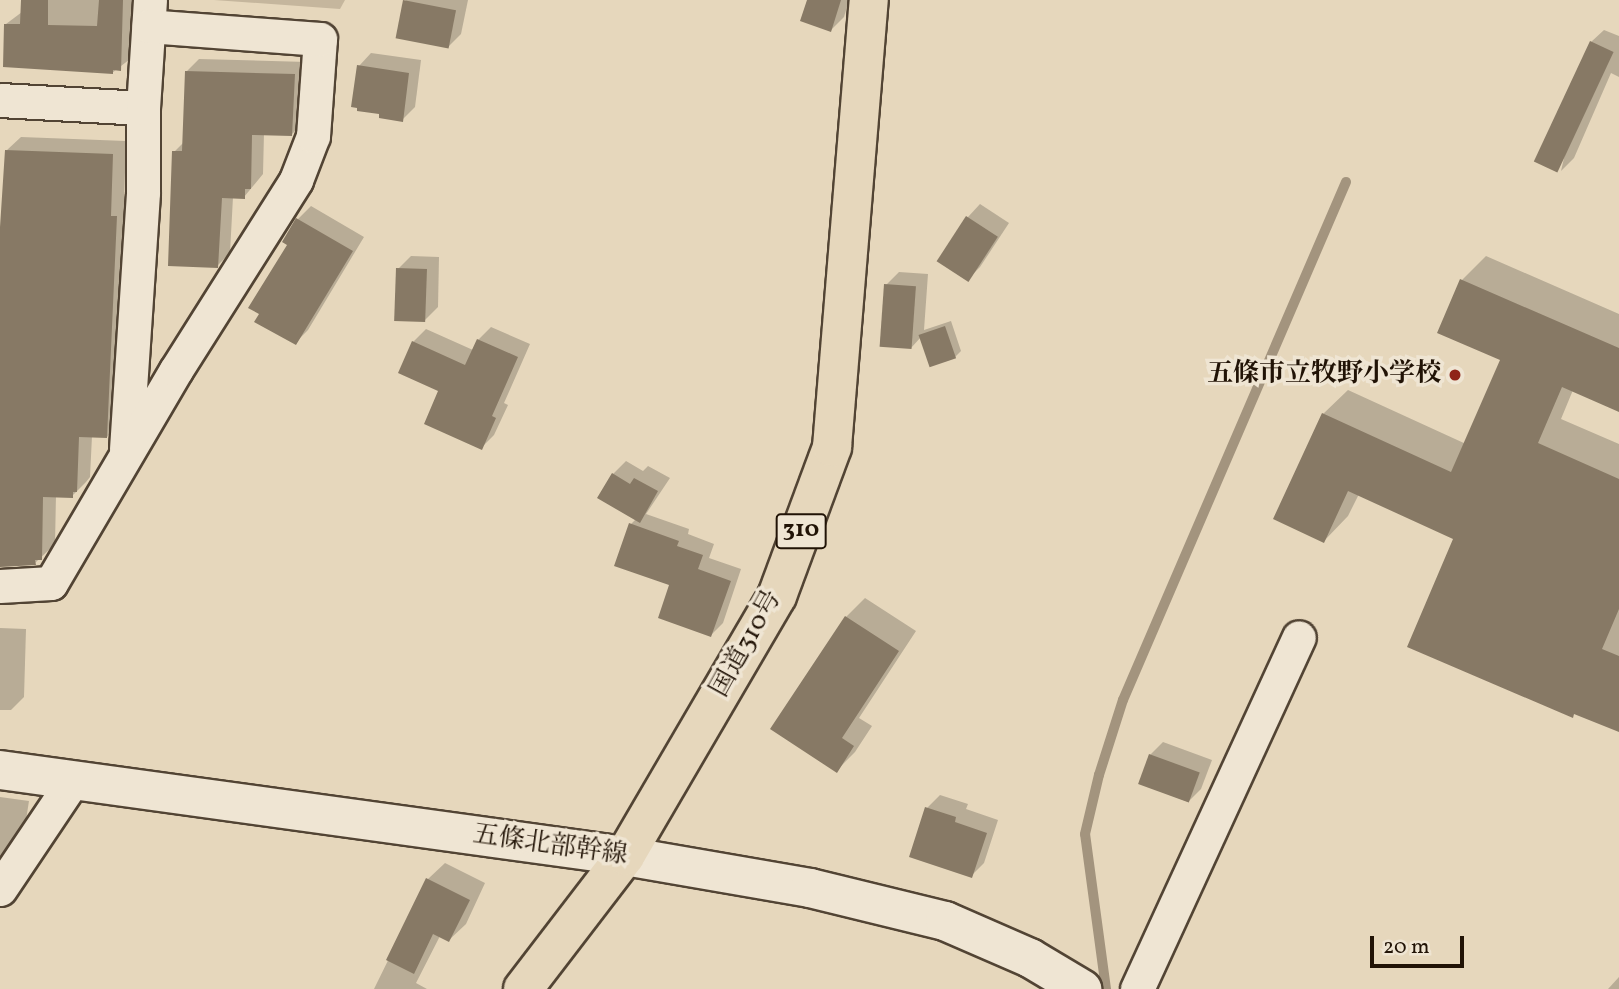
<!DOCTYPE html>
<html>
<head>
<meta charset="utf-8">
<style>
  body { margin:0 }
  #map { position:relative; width:1619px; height:989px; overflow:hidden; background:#e6d7bc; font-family:Vollkorn,"Noto Serif JP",serif }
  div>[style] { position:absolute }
  .green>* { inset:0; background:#c5b69d }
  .shadow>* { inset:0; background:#0003 }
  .stream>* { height:10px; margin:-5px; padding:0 5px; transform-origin:5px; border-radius:5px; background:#a3947e }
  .building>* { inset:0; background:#877965; transform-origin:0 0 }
  .roads { filter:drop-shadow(2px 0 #524434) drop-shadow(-2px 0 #524434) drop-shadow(0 2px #524434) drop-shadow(0 -2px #524434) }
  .minor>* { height:33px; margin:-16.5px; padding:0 16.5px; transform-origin:16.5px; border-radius:16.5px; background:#efe5d3 }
  .tertiary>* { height:38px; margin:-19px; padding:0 19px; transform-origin:19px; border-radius:19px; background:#efe5d3 }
  .trunk>* { height:38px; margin:-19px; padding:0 19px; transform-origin:19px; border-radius:19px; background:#e6d7bc }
  .dots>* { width:19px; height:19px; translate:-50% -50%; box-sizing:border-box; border:4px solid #efe5d3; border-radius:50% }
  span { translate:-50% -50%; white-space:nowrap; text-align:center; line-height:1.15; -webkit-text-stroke:7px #efe5d3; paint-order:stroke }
  .shield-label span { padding:2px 5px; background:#efe5d3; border:2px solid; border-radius:5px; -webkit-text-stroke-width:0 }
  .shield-label { font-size:24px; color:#211306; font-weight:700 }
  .poi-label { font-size:26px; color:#211306; font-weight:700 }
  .right { translate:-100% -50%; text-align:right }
  .street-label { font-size:26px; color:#211306 }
  .scale { position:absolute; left:1370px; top:936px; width:94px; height:32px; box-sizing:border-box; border:4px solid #211306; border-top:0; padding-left:9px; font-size:21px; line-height:24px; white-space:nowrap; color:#211306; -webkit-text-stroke:5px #efe5d3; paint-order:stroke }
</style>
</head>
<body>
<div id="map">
  <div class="green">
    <div style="clip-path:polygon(214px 0,345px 0,340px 9px)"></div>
  </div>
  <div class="shadow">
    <div style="clip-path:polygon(23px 0,135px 0,134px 56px,112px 73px,6px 24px,22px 12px)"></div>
    <div style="clip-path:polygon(405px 0,468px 0,461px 34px,448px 47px)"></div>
    <div style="clip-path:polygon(809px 0,849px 0,844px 17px,831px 30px)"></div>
    <div style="clip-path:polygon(1604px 30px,1619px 36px,1619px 77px,1611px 73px,1574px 158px,1561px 171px,1591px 42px)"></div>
    <div style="clip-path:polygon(371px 53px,421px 60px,415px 107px,402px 120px,381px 112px,359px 66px)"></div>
    <div style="clip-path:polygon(199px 59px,307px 62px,304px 122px,292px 134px,264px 133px,263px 174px,244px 197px,233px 197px,230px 253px,217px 266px,174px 152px,184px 142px,186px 72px)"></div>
    <div style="clip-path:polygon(21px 137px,126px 141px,124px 203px,130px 203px,120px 423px,107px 437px,92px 436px,90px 477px,86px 482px,72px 496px,56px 495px,55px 544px,35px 563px,0 565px,0 265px,7px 150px)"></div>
    <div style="clip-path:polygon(980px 204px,1009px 223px,980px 267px,967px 280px,968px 217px)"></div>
    <div style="clip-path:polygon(311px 206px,364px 237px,308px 330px,295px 343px,289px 245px,285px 242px,298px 219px)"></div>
    <div style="clip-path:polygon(411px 256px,439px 257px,438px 307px,425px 320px,398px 269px)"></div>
    <div style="clip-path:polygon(1486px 256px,1619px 314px,1619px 410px,1573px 390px,1561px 419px,1619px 444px,1619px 725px,1456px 539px,1359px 494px,1348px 516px,1324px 541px,1323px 414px,1348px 390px,1466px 444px,1502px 359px,1462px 280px)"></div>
    <div style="clip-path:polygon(899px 272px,928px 274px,924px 330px,951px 321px,961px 351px,955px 357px,921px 337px,911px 348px,886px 285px)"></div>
    <div style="clip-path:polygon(491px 327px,530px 344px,504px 403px,508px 405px,494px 435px,482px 447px,441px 390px,413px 342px,426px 329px,473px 350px,478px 340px)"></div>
    <div style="clip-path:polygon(626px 461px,643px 471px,648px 466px,670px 478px,646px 514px,689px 529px,688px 534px,714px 544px,709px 558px,741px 569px,723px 623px,711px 635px,671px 584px,631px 524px,636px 519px,613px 474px)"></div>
    <div style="clip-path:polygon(865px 598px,916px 631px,859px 718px,872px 726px,855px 752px,836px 771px,846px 617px)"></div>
    <div style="clip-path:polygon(0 628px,26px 629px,24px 697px,11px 710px,0 710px)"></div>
    <div style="clip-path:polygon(1163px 742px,1212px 760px,1201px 789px,1188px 802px,1140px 783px,1150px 755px)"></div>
    <div style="clip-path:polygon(940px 795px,968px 804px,966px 809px,998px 820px,984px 863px,971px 876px,911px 856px,927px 808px)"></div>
    <div style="clip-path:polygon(0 797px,29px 801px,26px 820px,0 856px)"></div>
    <div style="clip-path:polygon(445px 863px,485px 883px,466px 924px,449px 940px,440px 936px,416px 983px,427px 989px,374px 989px,428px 879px)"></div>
    <div style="clip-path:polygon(1619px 977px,1619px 989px,1608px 989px)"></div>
  </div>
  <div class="stream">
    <div style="left:1106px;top:989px;width:156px;rotate:-97.7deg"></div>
    <div style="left:1085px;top:834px;width:61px;rotate:-76.7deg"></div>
    <div style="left:1099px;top:775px;width:79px;rotate:-72.3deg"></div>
    <div style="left:1123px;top:700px;width:564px;rotate:-66.71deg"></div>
  </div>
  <div class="building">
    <div style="clip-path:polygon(21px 0,48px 0,48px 25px,97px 26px,99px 0,123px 0,121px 71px,113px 70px,113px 74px,3px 67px,4px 24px,20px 24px)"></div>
    <div style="left:403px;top:0;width:54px;height:39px;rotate:11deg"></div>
    <div style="clip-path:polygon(807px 0,841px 0,831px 32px,800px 21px)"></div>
    <div style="left:1590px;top:41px;width:26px;height:133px;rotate:25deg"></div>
    <div style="clip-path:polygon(357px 65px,409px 73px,403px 122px,379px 118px,379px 114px,357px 111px,357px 108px,351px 107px)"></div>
    <div style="clip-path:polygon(185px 71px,295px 74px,292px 136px,252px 135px,251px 189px,245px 189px,245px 199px,222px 198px,218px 268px,168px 266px,172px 151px,182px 151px)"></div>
    <div style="clip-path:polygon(5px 150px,113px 154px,111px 216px,117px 216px,107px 438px,79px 437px,77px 492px,73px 492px,73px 498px,43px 497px,42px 560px,35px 560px,36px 565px,0 567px,0 227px)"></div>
    <div style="left:966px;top:216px;width:38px;height:54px;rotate:33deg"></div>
    <div style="clip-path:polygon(296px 218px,353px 251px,296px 345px,254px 322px,259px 314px,248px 308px,287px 245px,282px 242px)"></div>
    <div style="left:396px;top:268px;width:31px;height:53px;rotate:2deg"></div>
    <div style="clip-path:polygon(1460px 279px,1619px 348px,1619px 412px,1562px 387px,1538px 443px,1619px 479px,1619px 609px,1602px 649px,1619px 656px,1619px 732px,1574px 714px,1573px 718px,1407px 647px,1453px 539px,1348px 491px,1324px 543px,1273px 519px,1322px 413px,1451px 472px,1500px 360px,1437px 333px)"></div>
    <div style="left:884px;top:284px;width:32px;height:63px;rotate:4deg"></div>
    <div style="left:945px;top:326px;width:34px;height:28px;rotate:71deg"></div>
    <div style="clip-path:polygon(477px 339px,518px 357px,492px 416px,496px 418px,482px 450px,424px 424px,438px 391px,398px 373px,412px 341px,465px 365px)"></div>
    <div style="clip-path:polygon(612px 473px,630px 484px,634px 478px,658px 491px,640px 523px,597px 498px)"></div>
    <div style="clip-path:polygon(629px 523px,679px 541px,677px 546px,703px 555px,698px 569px,731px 581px,711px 637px,658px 618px,669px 585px,614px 566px)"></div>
    <div style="clip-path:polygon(845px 616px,899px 651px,842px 738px,854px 746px,837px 773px,770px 729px)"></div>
    <div style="left:1149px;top:754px;width:54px;height:32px;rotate:20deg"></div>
    <div style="clip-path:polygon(925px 807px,956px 817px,955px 822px,987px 833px,972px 878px,909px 857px)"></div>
    <div style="clip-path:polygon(426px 878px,470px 900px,449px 942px,433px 934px,414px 974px,386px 960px)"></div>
  </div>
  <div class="roads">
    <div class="minor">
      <div style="left:0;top:100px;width:143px;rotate:3.2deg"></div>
      <div style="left:126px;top:449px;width:258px;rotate:-86.2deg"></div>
      <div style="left:143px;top:192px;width:84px;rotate:-90deg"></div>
      <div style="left:143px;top:108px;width:108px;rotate:-86.3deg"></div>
      <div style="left:0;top:586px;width:51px;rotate:-3.4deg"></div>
      <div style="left:51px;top:583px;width:247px;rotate:-59.6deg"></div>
      <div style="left:176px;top:370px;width:225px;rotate:-57.7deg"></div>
      <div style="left:296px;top:180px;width:47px;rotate:-68.9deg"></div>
      <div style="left:313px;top:136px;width:97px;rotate:-85.9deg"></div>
      <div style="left:320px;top:39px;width:172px;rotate:-175.7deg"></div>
      <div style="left:0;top:889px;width:133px;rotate:-56.1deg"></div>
      <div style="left:1137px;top:989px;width:387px;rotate:-65.3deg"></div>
    </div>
    <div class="tertiary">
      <div style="left:0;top:770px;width:631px;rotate:7.83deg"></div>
      <div style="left:625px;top:856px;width:188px;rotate:9.8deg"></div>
      <div style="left:810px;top:888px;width:139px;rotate:13.7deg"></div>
      <div style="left:945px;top:921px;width:93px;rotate:23.5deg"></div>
      <div style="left:1030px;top:958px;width:61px;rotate:30.8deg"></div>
    </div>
    <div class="trunk">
      <div style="left:523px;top:989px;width:168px;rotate:-52.5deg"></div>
      <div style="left:625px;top:856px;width:301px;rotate:-59.7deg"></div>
      <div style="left:777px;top:596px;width:159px;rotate:-69.7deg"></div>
      <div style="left:832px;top:447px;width:449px;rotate:-85.3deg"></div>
    </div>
  </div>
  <div class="dots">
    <div style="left:1455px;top:375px;background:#8f2418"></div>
  </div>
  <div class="shield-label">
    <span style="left:801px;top:531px">310</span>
  </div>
  <div class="poi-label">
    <span class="right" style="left:1441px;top:375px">五條市立牧野小学校</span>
  </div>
  <div class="street-label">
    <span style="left:747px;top:644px;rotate:-61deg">国道310号</span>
    <span style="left:550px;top:846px;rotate:8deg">五條北部幹線</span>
  </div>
  <div class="scale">20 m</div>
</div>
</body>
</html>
